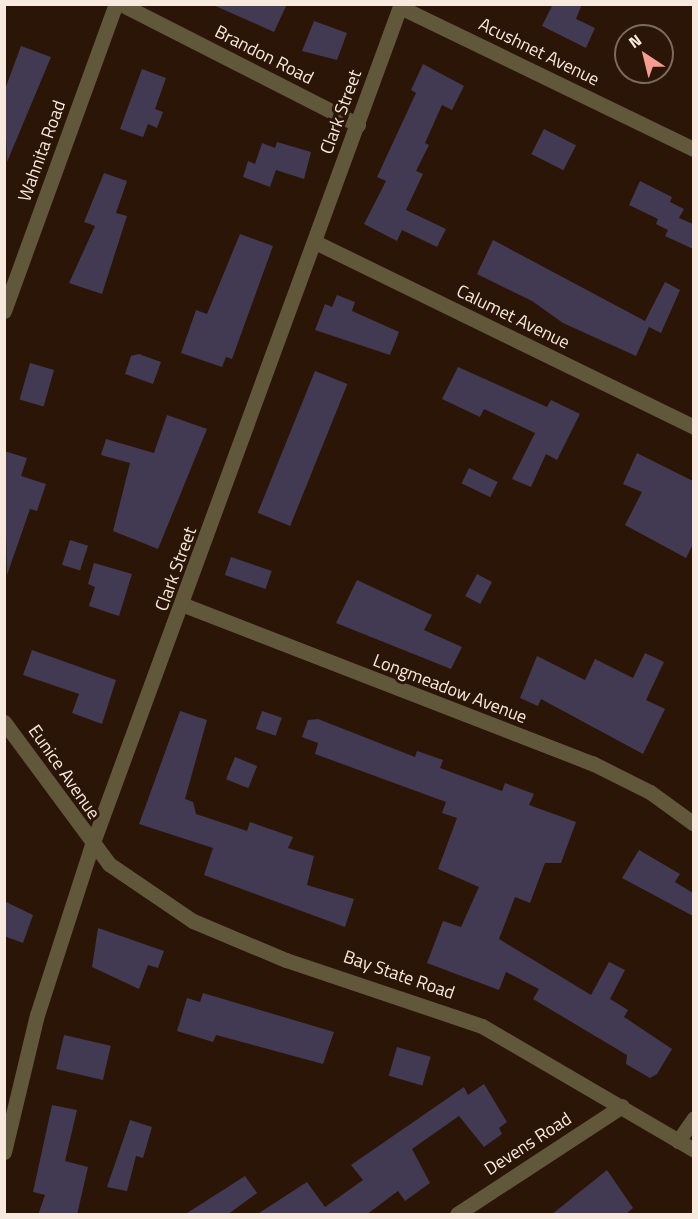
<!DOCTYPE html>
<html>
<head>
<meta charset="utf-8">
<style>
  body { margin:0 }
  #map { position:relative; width:698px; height:1219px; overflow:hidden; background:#2a1507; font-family:"Titillium Web",sans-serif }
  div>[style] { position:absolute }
  .building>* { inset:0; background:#413a52; transform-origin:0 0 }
  .minor>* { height:15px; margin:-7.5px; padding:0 7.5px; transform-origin:7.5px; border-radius:7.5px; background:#61583c }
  span { translate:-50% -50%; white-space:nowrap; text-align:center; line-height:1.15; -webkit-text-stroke:6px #2a1507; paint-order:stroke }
  .street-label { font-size:18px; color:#f8e9df }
  .frame { position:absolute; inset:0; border:6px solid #f8e9df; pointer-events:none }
  .north { position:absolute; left:614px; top:24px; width:60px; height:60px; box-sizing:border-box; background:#2a1507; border:2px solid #7c6a5d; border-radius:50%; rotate:325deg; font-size:16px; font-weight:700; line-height:24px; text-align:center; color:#f8e9df }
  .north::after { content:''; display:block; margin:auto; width:21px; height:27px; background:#f59d8f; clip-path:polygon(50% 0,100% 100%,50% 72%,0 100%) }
</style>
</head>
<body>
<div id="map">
  <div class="building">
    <div style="clip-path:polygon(211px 4px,287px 4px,274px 32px)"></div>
    <div style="clip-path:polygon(553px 4px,582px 4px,576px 19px,595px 28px,586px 48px,542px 26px)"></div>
    <div style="clip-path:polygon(314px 21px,347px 33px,337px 60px,302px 51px)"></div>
    <div style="clip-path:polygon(21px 46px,51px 57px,7px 162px,4px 92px)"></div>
    <div style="clip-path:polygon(423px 64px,464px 86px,452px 110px,442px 105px,425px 143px,429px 145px,416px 171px,423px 174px,406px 210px,446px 229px,437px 247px,402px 230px,397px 241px,364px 224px,386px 181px,377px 177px,416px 93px,411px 90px)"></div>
    <div style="clip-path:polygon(142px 69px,166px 78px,155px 109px,163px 112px,157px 128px,148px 124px,143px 137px,120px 129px)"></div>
    <div style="left:544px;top:129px;width:36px;height:28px;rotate:27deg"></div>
    <div style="clip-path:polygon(277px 142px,311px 152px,304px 179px,276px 170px,270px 187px,243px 177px,248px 161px,255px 164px,262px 143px,275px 148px)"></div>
    <div style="clip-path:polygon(104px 173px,127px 181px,116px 213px,127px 216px,102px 294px,69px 283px,95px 226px,84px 222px)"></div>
    <div style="clip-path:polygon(640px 181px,672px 197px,670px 202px,684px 209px,679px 218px,693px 224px,693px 249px,665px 236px,668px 230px,656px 224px,658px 219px,629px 205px)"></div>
    <div style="clip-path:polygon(240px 234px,273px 246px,232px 359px,226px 357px,222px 367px,181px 353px,196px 310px,207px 314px)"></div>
    <div style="clip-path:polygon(493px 240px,645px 321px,665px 282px,680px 290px,661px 333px,649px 327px,636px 356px,563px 323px,532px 301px,477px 274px)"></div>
    <div style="clip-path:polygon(337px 295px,355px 302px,352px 311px,399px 332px,390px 355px,315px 330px,325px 304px,332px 307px)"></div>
    <div style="clip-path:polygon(139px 354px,161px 362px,153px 384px,125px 374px,131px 356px)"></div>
    <div style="left:30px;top:363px;width:25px;height:38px;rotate:16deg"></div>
    <div style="clip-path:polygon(458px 367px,547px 407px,551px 400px,580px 414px,557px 460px,546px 454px,531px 487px,512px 479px,535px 433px,484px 409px,480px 417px,442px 399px)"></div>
    <div style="left:315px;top:371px;width:35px;height:153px;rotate:22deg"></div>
    <div style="clip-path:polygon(167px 415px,207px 429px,158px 549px,113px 531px,130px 463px,101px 455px,106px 439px,154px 453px)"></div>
    <div style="clip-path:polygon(4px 451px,27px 458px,21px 476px,46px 484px,37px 511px,30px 509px,7px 575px)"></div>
    <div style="clip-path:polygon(637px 453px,693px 481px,693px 544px,686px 558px,625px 525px,642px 492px,623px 484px)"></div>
    <div style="left:469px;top:468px;width:32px;height:17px;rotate:26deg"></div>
    <div style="left:70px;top:540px;width:19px;height:26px;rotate:18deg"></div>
    <div style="left:231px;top:557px;width:43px;height:19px;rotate:19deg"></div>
    <div style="clip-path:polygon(94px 563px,132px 574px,119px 616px,89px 606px,95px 587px,88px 584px)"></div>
    <div style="left:477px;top:574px;width:17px;height:25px;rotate:28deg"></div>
    <div style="clip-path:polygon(357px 580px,432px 615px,424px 630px,462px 647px,451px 669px,336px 623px)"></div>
    <div style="clip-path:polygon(32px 650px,116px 680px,102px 724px,72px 713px,79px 694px,23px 675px)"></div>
    <div style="clip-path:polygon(645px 653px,664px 662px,646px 700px,665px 709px,643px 754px,541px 699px,538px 706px,520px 698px,537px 656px,585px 680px,595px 659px,633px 678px)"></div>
    <div style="clip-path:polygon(180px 711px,207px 720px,185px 799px,193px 802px,196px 814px,247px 831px,250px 822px,293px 837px,288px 848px,314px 856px,307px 885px,354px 899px,345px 927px,204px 875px,213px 848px,139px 824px)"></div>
    <div style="left:262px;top:711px;width:21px;height:19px;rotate:19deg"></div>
    <div style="clip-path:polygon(318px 719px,415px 757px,417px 751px,443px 760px,440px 768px,502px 791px,505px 783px,534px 794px,529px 805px,576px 822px,561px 863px,545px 863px,530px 903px,515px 897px,499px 939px,591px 995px,609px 962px,625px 970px,610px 999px,628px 1010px,624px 1017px,672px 1049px,657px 1074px,650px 1078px,626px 1064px,627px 1055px,533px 999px,539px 989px,506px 972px,499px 990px,427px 963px,443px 921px,461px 927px,479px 887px,438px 869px,457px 818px,442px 813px,446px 802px,315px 754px,318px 743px,302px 737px,308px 720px)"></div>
    <div style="left:235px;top:757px;width:24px;height:24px;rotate:22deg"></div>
    <div style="clip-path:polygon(639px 850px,680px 874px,675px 882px,693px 893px,693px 916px,622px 878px)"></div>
    <div style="clip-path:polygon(4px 901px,33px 915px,23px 943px,4px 936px)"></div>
    <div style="clip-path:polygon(98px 928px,164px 951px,158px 968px,148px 965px,139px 989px,92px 967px)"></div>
    <div style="clip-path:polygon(203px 993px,334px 1032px,323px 1064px,216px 1035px,213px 1042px,177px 1031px,187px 998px,200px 1002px)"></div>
    <div style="left:64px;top:1035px;width:48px;height:35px;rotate:13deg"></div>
    <div style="left:397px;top:1047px;width:35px;height:30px;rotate:16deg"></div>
    <div style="clip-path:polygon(484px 1084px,507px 1122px,499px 1128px,502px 1134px,484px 1147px,459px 1116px,412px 1149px,430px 1183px,405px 1201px,398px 1191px,366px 1215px,256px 1215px,307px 1182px,325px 1207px,363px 1180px,351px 1165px,464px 1087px,468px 1095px)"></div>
    <div style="clip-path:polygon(52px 1105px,77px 1110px,65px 1161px,88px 1167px,77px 1215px,38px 1215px,45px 1195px,33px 1192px)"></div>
    <div style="clip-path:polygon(130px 1120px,152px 1127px,143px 1158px,136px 1156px,127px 1191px,107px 1187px)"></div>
    <div style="clip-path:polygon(607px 1170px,633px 1208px,625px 1215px,551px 1215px)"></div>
    <div style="clip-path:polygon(245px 1176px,257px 1193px,227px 1215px,184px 1215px)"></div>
  </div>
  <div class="minor">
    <div style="left:121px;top:4px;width:266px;rotate:27deg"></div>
    <div style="left:400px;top:7px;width:326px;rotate:25.8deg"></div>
    <div style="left:315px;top:242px;width:422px;rotate:26deg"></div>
    <div style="left:4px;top:311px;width:327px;rotate:-70deg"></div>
    <div style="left:184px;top:605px;width:438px;rotate:21.2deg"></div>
    <div style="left:592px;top:763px;width:65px;rotate:26.6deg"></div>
    <div style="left:650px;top:792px;width:54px;rotate:36deg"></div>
    <div style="left:4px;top:722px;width:177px;rotate:53.5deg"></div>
    <div style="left:109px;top:864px;width:102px;rotate:34.2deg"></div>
    <div style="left:193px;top:921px;width:101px;rotate:22.8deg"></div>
    <div style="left:286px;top:960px;width:207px;rotate:18.6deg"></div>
    <div style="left:482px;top:1026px;width:246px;rotate:30.3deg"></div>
    <div style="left:678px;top:1141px;width:28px;rotate:-55deg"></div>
    <div style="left:4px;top:1152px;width:141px;rotate:-76.5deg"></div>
    <div style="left:37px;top:1015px;width:179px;rotate:-72.1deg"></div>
    <div style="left:92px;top:845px;width:896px;rotate:-69.83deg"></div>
    <div style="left:457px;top:1214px;width:197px;rotate:-33.2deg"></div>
  </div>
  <div class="street-label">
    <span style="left:539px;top:52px;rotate:26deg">Acushnet Avenue</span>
    <span style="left:264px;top:55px;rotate:27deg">Brandon Road</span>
    <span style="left:341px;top:112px;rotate:-70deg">Clark Street</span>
    <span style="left:42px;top:151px;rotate:-70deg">Wahnita Road</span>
    <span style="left:513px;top:317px;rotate:26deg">Calumet Avenue</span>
    <span style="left:176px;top:569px;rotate:-70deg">Clark Street</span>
    <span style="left:450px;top:689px;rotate:21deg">Longmeadow Avenue</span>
    <span style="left:64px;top:772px;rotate:55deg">Eunice Avenue</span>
    <span style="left:399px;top:975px;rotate:19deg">Bay State Road</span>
    <span style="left:528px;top:1144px;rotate:-33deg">Devens Road</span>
  </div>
  <div class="frame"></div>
  <div class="north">N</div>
</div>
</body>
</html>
